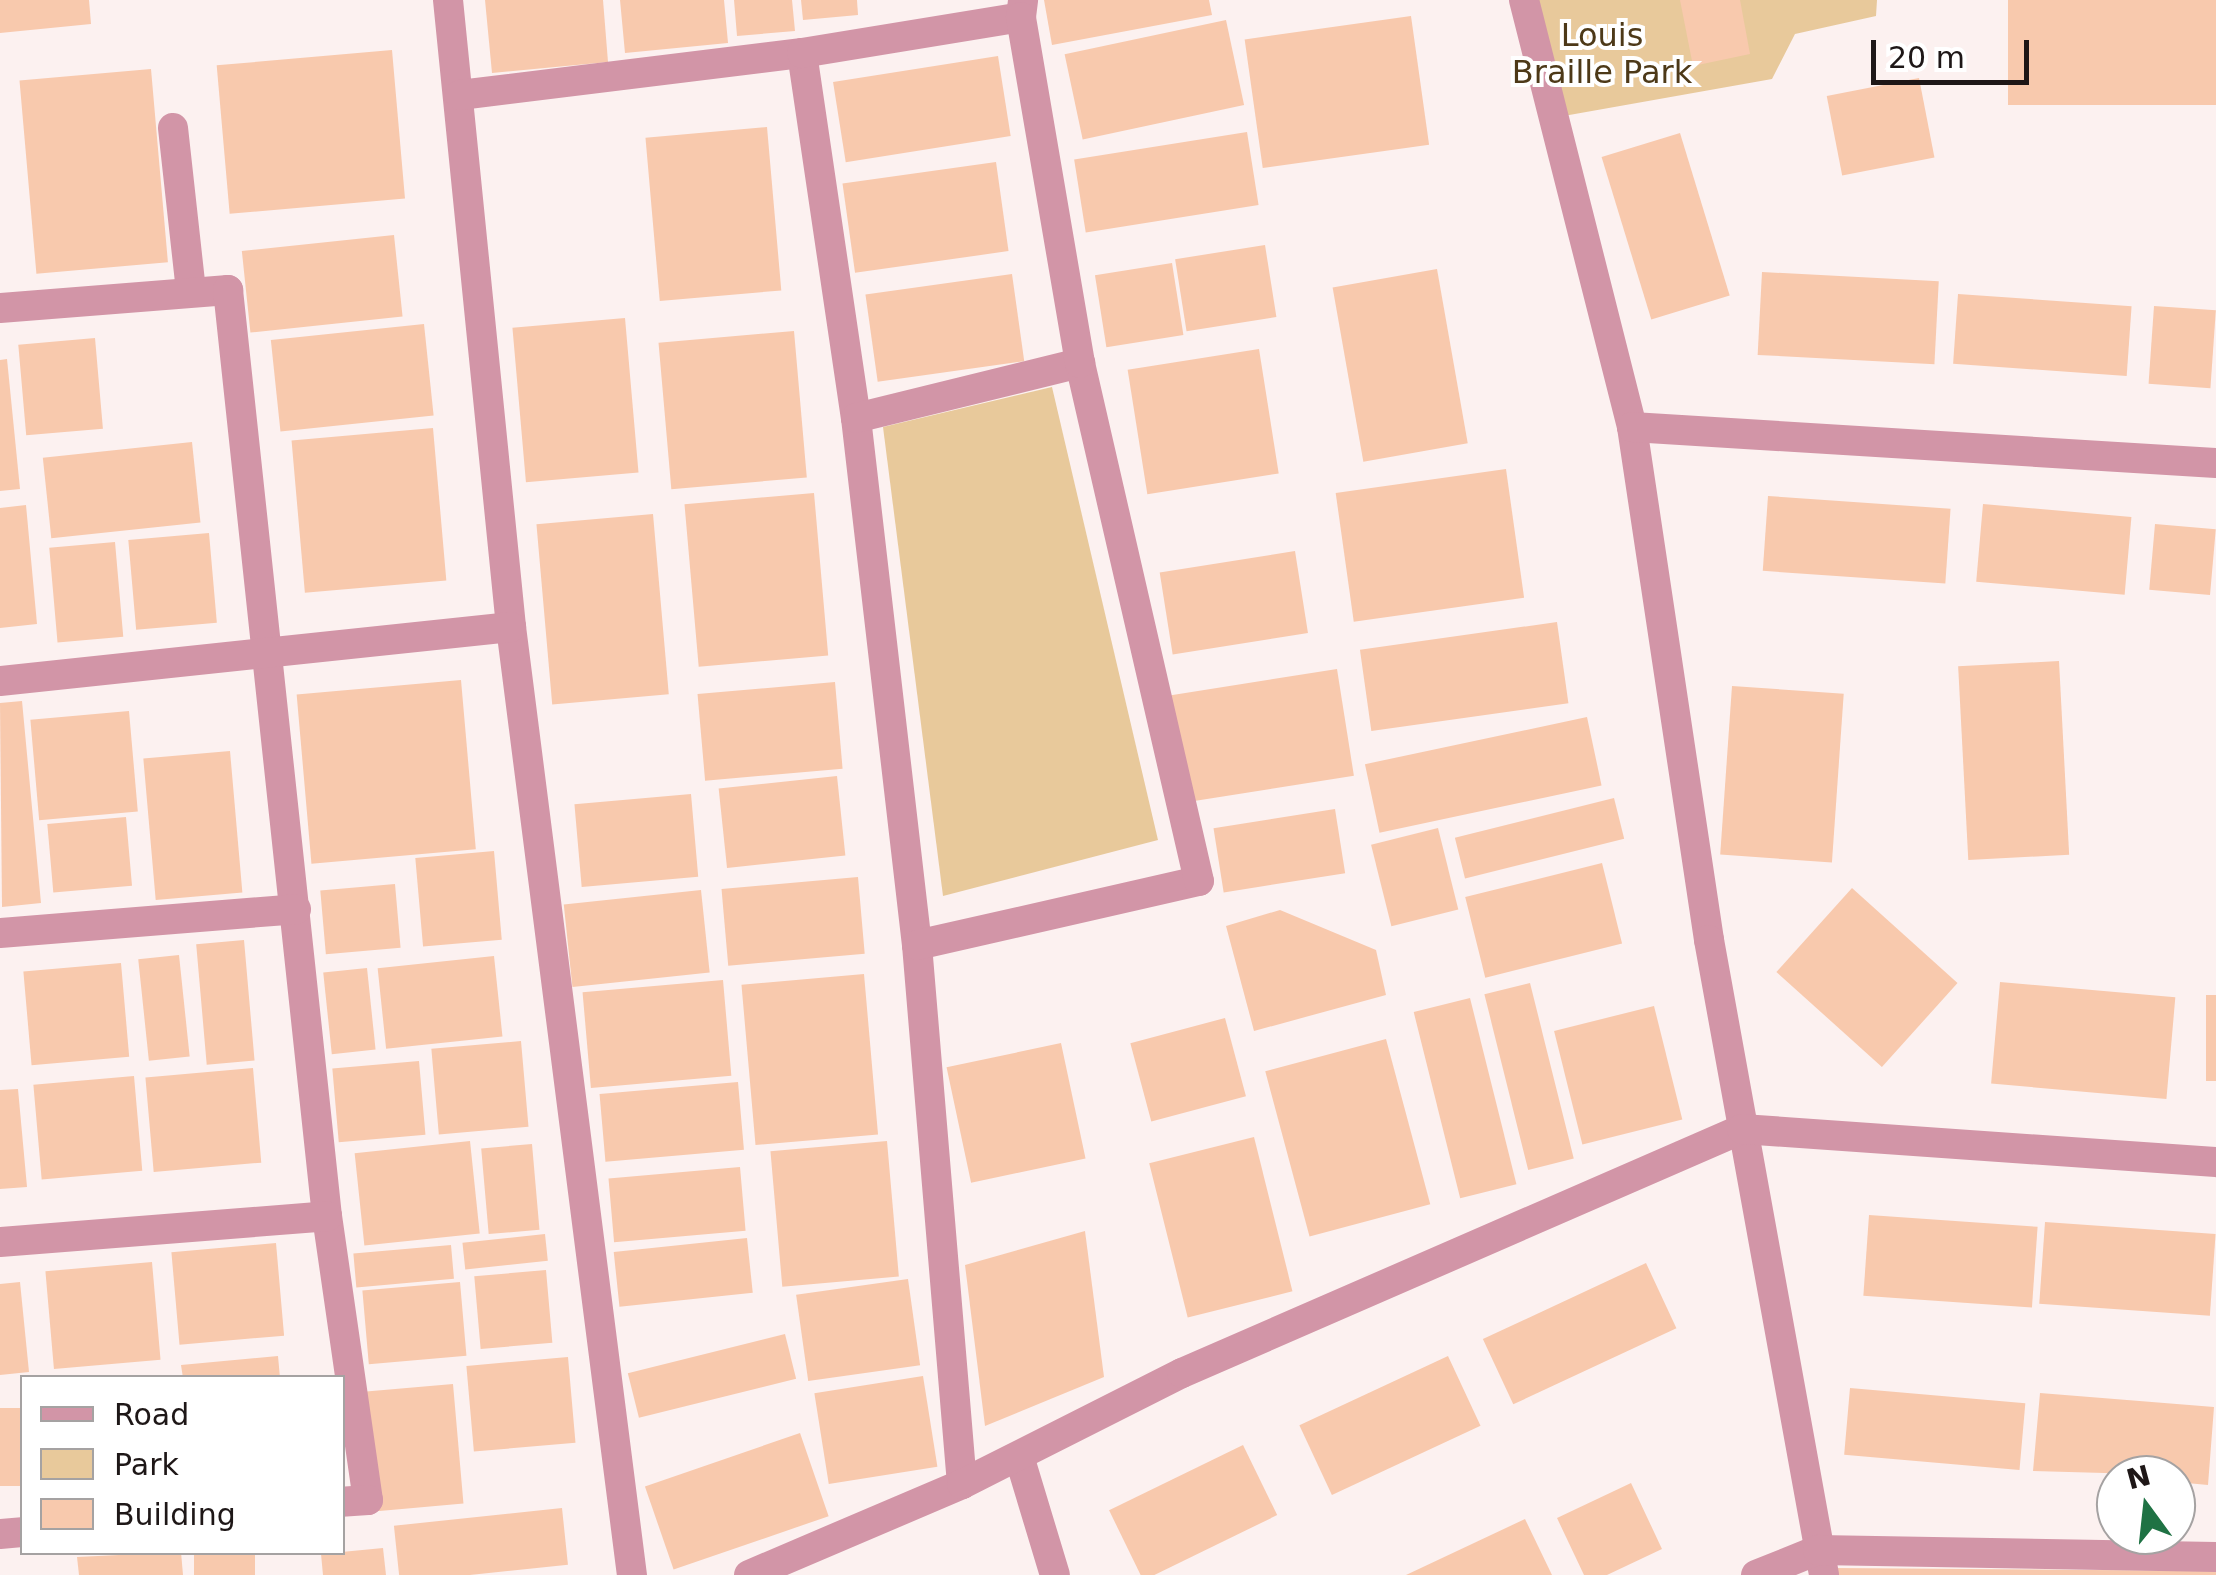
<!DOCTYPE html>
<html>
<head>
<meta charset="utf-8">
<style>
  body { margin:0 }
  #map { position:relative; width:2216px; height:1575px; overflow:hidden; background:#fcf1f0; font-family:"DejaVu Sans",sans-serif }
  div>[style] { position:absolute }
  .green>* { inset:0; background:#e8c99b }
  .building>* { inset:0; background:#f8c9ad; transform-origin:0 0 }
  .street>* { height:30px; margin:-15px; padding:0 15px; transform-origin:15px; border-radius:15px; background:#d295a7 }
  span { translate:-50% -50%; white-space:nowrap; text-align:center; line-height:1.15; -webkit-text-stroke:8px #fff; paint-order:stroke }
  .park-label { font-size:32px; color:#4d3918 }
  .legend { position:absolute; left:20px; top:1375px; width:325px; height:180px; box-sizing:border-box; background:#fff; border:2px solid #a5a2a2; margin:0; padding:12px 18px; list-style:none; font-size:30px; color:#1e1717 }
  .legend li { display:flex; align-items:center; gap:20px; height:50px }
  .legend b { width:50px; border:2px solid #a5a2a2 }
  .north { position:absolute; left:2096px; top:1455px; width:100px; height:100px; box-sizing:border-box; background:#fff; border:2px solid #a5a2a2; border-radius:50%; rotate:345deg; font-size:28px; font-weight:700; line-height:40px; text-align:center; color:#1e1717 }
  .north::after { content:''; display:block; margin:auto; width:35px; height:45px; background:#1f7244; clip-path:polygon(50% 0,100% 100%,50% 72%,0 100%) }
  .scale { position:absolute; left:1871px; top:40px; width:158px; height:45px; box-sizing:border-box; border:5px solid #1e1717; border-top:0; padding-left:12px; font-size:30px; line-height:35px; white-space:nowrap; color:#1e1717; -webkit-text-stroke:8px #fff; paint-order:stroke }
</style>
</head>
<body>
<div id="map">
  <div class="green">
    <div style="clip-path:polygon(1533px 0,1877px 0,1876px 16px,1795px 34px,1772px 79px,1558px 117px)"></div>
    <div style="clip-path:polygon(1052px 387px,1158px 840px,943px 896px,883px 427px)"></div>
  </div>
  <div class="building">
    <div style="clip-path:polygon(0 0,89px 0,91px 24px,0 33px)"></div>
    <div style="clip-path:polygon(485px 0,603px 0,608px 62px,492px 73px)"></div>
    <div style="clip-path:polygon(620px 0,724px 0,728px 43px,625px 53px)"></div>
    <div style="clip-path:polygon(734px 0,792px 0,795px 31px,737px 36px)"></div>
    <div style="clip-path:polygon(801px 0,857px 0,858px 15px,803px 20px)"></div>
    <div style="clip-path:polygon(1044px 0,1209px 0,1212px 15px,1052px 45px)"></div>
    <div style="clip-path:polygon(1680px 0,1740px 0,1750px 54px,1693px 66px)"></div>
    <div style="left:2008px;top:0;width:208px;height:105px"></div>
    <div style="left:1411px;top:16px;width:130px;height:168px;rotate:82deg"></div>
    <div style="left:1226px;top:20px;width:87px;height:165px;rotate:78deg"></div>
    <div style="left:392px;top:50px;width:149px;height:176px;rotate:85deg"></div>
    <div style="left:998px;top:56px;width:81px;height:167px;rotate:81deg"></div>
    <div style="left:151px;top:69px;width:194px;height:132px;rotate:85deg"></div>
    <div style="left:1919px;top:78px;width:81px;height:94px;rotate:79deg"></div>
    <div style="left:767px;top:127px;width:164px;height:122px;rotate:85deg"></div>
    <div style="left:1247px;top:132px;width:74px;height:175px;rotate:81deg"></div>
    <div style="left:1680px;top:133px;width:170px;height:82px;rotate:73deg"></div>
    <div style="left:996px;top:162px;width:90px;height:155px;rotate:82deg"></div>
    <div style="left:394px;top:235px;width:82px;height:153px;rotate:84deg"></div>
    <div style="left:1265px;top:245px;width:73px;height:91px;rotate:81deg"></div>
    <div style="left:1172px;top:263px;width:73px;height:78px;rotate:81deg"></div>
    <div style="left:1437px;top:269px;width:177px;height:106px;rotate:80deg"></div>
    <div style="left:1762px;top:272px;width:177px;height:83px;rotate:3deg"></div>
    <div style="left:1012px;top:274px;width:88px;height:148px;rotate:82deg"></div>
    <div style="left:1958px;top:294px;width:174px;height:70px;rotate:4deg"></div>
    <div style="left:2154px;top:306px;width:62px;height:78px;rotate:4deg"></div>
    <div style="left:625px;top:318px;width:155px;height:113px;rotate:85deg"></div>
    <div style="left:424px;top:324px;width:92px;height:154px;rotate:84deg"></div>
    <div style="left:794px;top:331px;width:147px;height:136px;rotate:85deg"></div>
    <div style="left:95px;top:338px;width:91px;height:77px;rotate:85deg"></div>
    <div style="left:1259px;top:349px;width:126px;height:133px;rotate:81deg"></div>
    <div style="clip-path:polygon(7px 359px,20px 489px,0 491px,0 360px)"></div>
    <div style="left:433px;top:428px;width:153px;height:142px;rotate:85deg"></div>
    <div style="left:192px;top:442px;width:81px;height:150px;rotate:84deg"></div>
    <div style="left:1506px;top:469px;width:130px;height:172px;rotate:82deg"></div>
    <div style="left:814px;top:493px;width:163px;height:130px;rotate:85deg"></div>
    <div style="left:1768px;top:496px;width:183px;height:75px;rotate:4deg"></div>
    <div style="left:1983px;top:504px;width:149px;height:78px;rotate:5deg"></div>
    <div style="clip-path:polygon(26px 505px,37px 624px,0 628px,0 508px)"></div>
    <div style="left:653px;top:514px;width:181px;height:117px;rotate:85deg"></div>
    <div style="left:2155px;top:524px;width:61px;height:66px;rotate:5deg"></div>
    <div style="left:209px;top:533px;width:90px;height:81px;rotate:85deg"></div>
    <div style="left:115px;top:542px;width:95px;height:66px;rotate:85deg"></div>
    <div style="left:1295px;top:551px;width:83px;height:137px;rotate:81deg"></div>
    <div style="left:1557px;top:622px;width:82px;height:199px;rotate:82deg"></div>
    <div style="left:2059px;top:661px;width:194px;height:101px;rotate:87deg"></div>
    <div style="left:1337px;top:669px;width:108px;height:168px;rotate:81deg"></div>
    <div style="left:461px;top:680px;width:170px;height:165px;rotate:85deg"></div>
    <div style="left:835px;top:682px;width:87px;height:138px;rotate:85deg"></div>
    <div style="left:1732px;top:686px;width:112px;height:169px;rotate:4deg"></div>
    <div style="clip-path:polygon(22px 701px,41px 903px,2px 907px,0 703px)"></div>
    <div style="left:129px;top:711px;width:101px;height:99px;rotate:85deg"></div>
    <div style="left:1587px;top:717px;width:70px;height:227px;rotate:78deg"></div>
    <div style="left:230px;top:751px;width:142px;height:87px;rotate:85deg"></div>
    <div style="left:837px;top:776px;width:80px;height:119px;rotate:84deg"></div>
    <div style="left:691px;top:794px;width:83px;height:117px;rotate:85deg"></div>
    <div style="left:1614px;top:798px;width:42px;height:164px;rotate:76deg"></div>
    <div style="left:1335px;top:809px;width:65px;height:123px;rotate:81deg"></div>
    <div style="left:126px;top:817px;width:69px;height:79px;rotate:85deg"></div>
    <div style="left:1438px;top:828px;width:84px;height:69px;rotate:76deg"></div>
    <div style="left:494px;top:851px;width:89px;height:79px;rotate:85deg"></div>
    <div style="left:1602px;top:863px;width:83px;height:141px;rotate:76deg"></div>
    <div style="left:858px;top:877px;width:77px;height:137px;rotate:85deg"></div>
    <div style="left:395px;top:884px;width:64px;height:75px;rotate:85deg"></div>
    <div style="left:1852px;top:888px;width:142px;height:113px;rotate:42deg"></div>
    <div style="left:701px;top:890px;width:83px;height:138px;rotate:84deg"></div>
    <div style="clip-path:polygon(1280px 910px,1376px 950px,1386px 995px,1254px 1031px,1226px 926px)"></div>
    <div style="left:244px;top:940px;width:121px;height:48px;rotate:85deg"></div>
    <div style="left:179px;top:955px;width:102px;height:41px;rotate:84deg"></div>
    <div style="left:494px;top:956px;width:81px;height:117px;rotate:84deg"></div>
    <div style="left:121px;top:963px;width:94px;height:98px;rotate:85deg"></div>
    <div style="left:367px;top:968px;width:82px;height:44px;rotate:84deg"></div>
    <div style="left:864px;top:974px;width:161px;height:123px;rotate:85deg"></div>
    <div style="left:723px;top:980px;width:96px;height:141px;rotate:85deg"></div>
    <div style="left:2000px;top:982px;width:176px;height:102px;rotate:5deg"></div>
    <div style="left:1530px;top:983px;width:181px;height:47px;rotate:76deg"></div>
    <div style="left:2206px;top:995px;width:10px;height:86px"></div>
    <div style="left:1470px;top:998px;width:192px;height:58px;rotate:76deg"></div>
    <div style="left:1654px;top:1006px;width:117px;height:103px;rotate:76deg"></div>
    <div style="left:1225px;top:1018px;width:81px;height:98px;rotate:75deg"></div>
    <div style="left:1386px;top:1039px;width:171px;height:125px;rotate:75deg"></div>
    <div style="left:521px;top:1041px;width:86px;height:90px;rotate:85deg"></div>
    <div style="left:1061px;top:1043px;width:118px;height:117px;rotate:78deg"></div>
    <div style="left:419px;top:1061px;width:74px;height:87px;rotate:85deg"></div>
    <div style="left:253px;top:1068px;width:95px;height:108px;rotate:85deg"></div>
    <div style="left:134px;top:1076px;width:95px;height:101px;rotate:85deg"></div>
    <div style="left:738px;top:1082px;width:68px;height:139px;rotate:85deg"></div>
    <div style="clip-path:polygon(18px 1089px,27px 1187px,0 1189px,0 1090px)"></div>
    <div style="left:1254px;top:1137px;width:159px;height:108px;rotate:76deg"></div>
    <div style="left:470px;top:1141px;width:93px;height:116px;rotate:84deg"></div>
    <div style="left:887px;top:1141px;width:136px;height:117px;rotate:85deg"></div>
    <div style="left:532px;top:1144px;width:86px;height:51px;rotate:85deg"></div>
    <div style="left:740px;top:1167px;width:64px;height:132px;rotate:85deg"></div>
    <div style="left:1869px;top:1215px;width:169px;height:81px;rotate:4deg"></div>
    <div style="left:2045px;top:1222px;width:171px;height:82px;rotate:4deg"></div>
    <div style="clip-path:polygon(1085px 1231px,1104px 1377px,985px 1426px,965px 1265px)"></div>
    <div style="left:545px;top:1234px;width:27px;height:83px;rotate:84deg"></div>
    <div style="left:747px;top:1238px;width:55px;height:134px;rotate:84deg"></div>
    <div style="left:276px;top:1243px;width:93px;height:105px;rotate:85deg"></div>
    <div style="left:451px;top:1245px;width:34px;height:98px;rotate:85deg"></div>
    <div style="left:152px;top:1262px;width:98px;height:107px;rotate:85deg"></div>
    <div style="left:1646px;top:1263px;width:72px;height:180px;rotate:65deg"></div>
    <div style="left:546px;top:1270px;width:73px;height:72px;rotate:85deg"></div>
    <div style="left:908px;top:1279px;width:87px;height:113px;rotate:82deg"></div>
    <div style="clip-path:polygon(20px 1282px,29px 1372px,0 1375px,0 1284px)"></div>
    <div style="left:460px;top:1282px;width:74px;height:98px;rotate:85deg"></div>
    <div style="left:785px;top:1334px;width:46px;height:162px;rotate:76deg"></div>
    <div style="clip-path:polygon(278px 1356px,280px 1378px,183px 1378px,181px 1365px)"></div>
    <div style="left:1448px;top:1356px;width:77px;height:164px;rotate:65deg"></div>
    <div style="left:568px;top:1357px;width:86px;height:102px;rotate:85deg"></div>
    <div style="left:923px;top:1376px;width:92px;height:110px;rotate:81deg"></div>
    <div style="left:453px;top:1384px;width:120px;height:87px;rotate:85deg"></div>
    <div style="left:1850px;top:1388px;width:176px;height:67px;rotate:5deg"></div>
    <div style="clip-path:polygon(2040px 1393px,2214px 1407px,2208px 1485px,2176px 1482px,2176px 1475px,2033px 1471px)"></div>
    <div style="left:22px;top:1408px;width:78px;height:22px;rotate:90deg"></div>
    <div style="left:800px;top:1433px;width:88px;height:164px;rotate:71deg"></div>
    <div style="left:1243px;top:1445px;width:78px;height:149px;rotate:64deg"></div>
    <div style="clip-path:polygon(1631px 1483px,1662px 1549px,1607px 1575px,1584px 1575px,1557px 1518px)"></div>
    <div style="left:562px;top:1508px;width:57px;height:169px;rotate:84deg"></div>
    <div style="clip-path:polygon(1525px 1519px,1552px 1575px,1406px 1575px)"></div>
    <div style="clip-path:polygon(383px 1548px,386px 1575px,323px 1575px,321px 1554px)"></div>
    <div style="clip-path:polygon(181px 1552px,183px 1575px,79px 1575px,77px 1557px)"></div>
    <div style="left:194px;top:1552px;width:61px;height:23px"></div>
    <div style="clip-path:polygon(1833px 1568px,2216px 1571px,2216px 1575px,1834px 1575px)"></div>
  </div>
  <div class="street">
    <div style="left:448px;top:0;width:630px;rotate:84.26deg"></div>
    <div style="left:511px;top:627px;width:956px;rotate:82.73deg"></div>
    <div style="left:1524px;top:0;width:440px;rotate:75.8deg"></div>
    <div style="left:1632px;top:427px;width:519px;rotate:81.46deg"></div>
    <div style="left:1709px;top:940px;width:645px;rotate:79.73deg"></div>
    <div style="left:802px;top:53px;width:369px;rotate:81.6deg"></div>
    <div style="left:856px;top:418px;width:531px;rotate:83.4deg"></div>
    <div style="left:917px;top:945px;width:541px;rotate:85.23deg"></div>
    <div style="left:460px;top:95px;width:345px;rotate:-7deg"></div>
    <div style="left:802px;top:53px;width:222px;rotate:-9.3deg"></div>
    <div style="left:1021px;top:17px;width:17px;rotate:-83deg"></div>
    <div style="left:173px;top:128px;width:164px;rotate:83.7deg"></div>
    <div style="left:0;top:308px;width:229px;rotate:-4.5deg"></div>
    <div style="left:228px;top:290px;width:931px;rotate:83.9deg"></div>
    <div style="left:327px;top:1216px;width:287px;rotate:81.8deg"></div>
    <div style="left:368px;top:1500px;width:26px;rotate:176deg"></div>
    <div style="left:856px;top:418px;width:231px;rotate:-13.8deg"></div>
    <div style="left:1632px;top:427px;width:585px;rotate:3.53deg"></div>
    <div style="left:0;top:681px;width:514px;rotate:-6.03deg"></div>
    <div style="left:0;top:933px;width:297px;rotate:-4.6deg"></div>
    <div style="left:917px;top:945px;width:289px;rotate:-12.8deg"></div>
    <div style="left:1199px;top:881px;width:531px;rotate:-102.94deg"></div>
    <div style="left:1080px;top:363px;width:351px;rotate:-99.7deg"></div>
    <div style="left:0;top:1242px;width:328px;rotate:-4.5deg"></div>
    <div style="left:1019px;top:1456px;width:124px;rotate:73.2deg"></div>
    <div style="left:0;top:1534px;width:22px;rotate:-5deg"></div>
    <div style="left:749px;top:1575px;width:232px;rotate:-23.1deg"></div>
    <div style="left:962px;top:1484px;width:246px;rotate:-26.8deg"></div>
    <div style="left:1182px;top:1373px;width:611px;rotate:-23.54deg"></div>
    <div style="left:1742px;top:1129px;width:475px;rotate:4deg"></div>
    <div style="left:1756px;top:1575px;width:67px;rotate:-22deg"></div>
    <div style="left:1818px;top:1550px;width:398px;rotate:1deg"></div>
  </div>
  <div class="park-label">
    <span style="left:1602px;top:54px">Louis<br>Braille Park</span>
  </div>
  <ul class="legend">
  <li><b style="height:12px;background:#d295a7"></b>Road</li>
  <li><b style="height:28px;background:#e8c99b"></b>Park</li>
  <li><b style="height:28px;background:#f8c9ad"></b>Building</li>
  </ul>
  <div class="north">N</div>
  <div class="scale">20 m</div>
</div>
</body>
</html>
